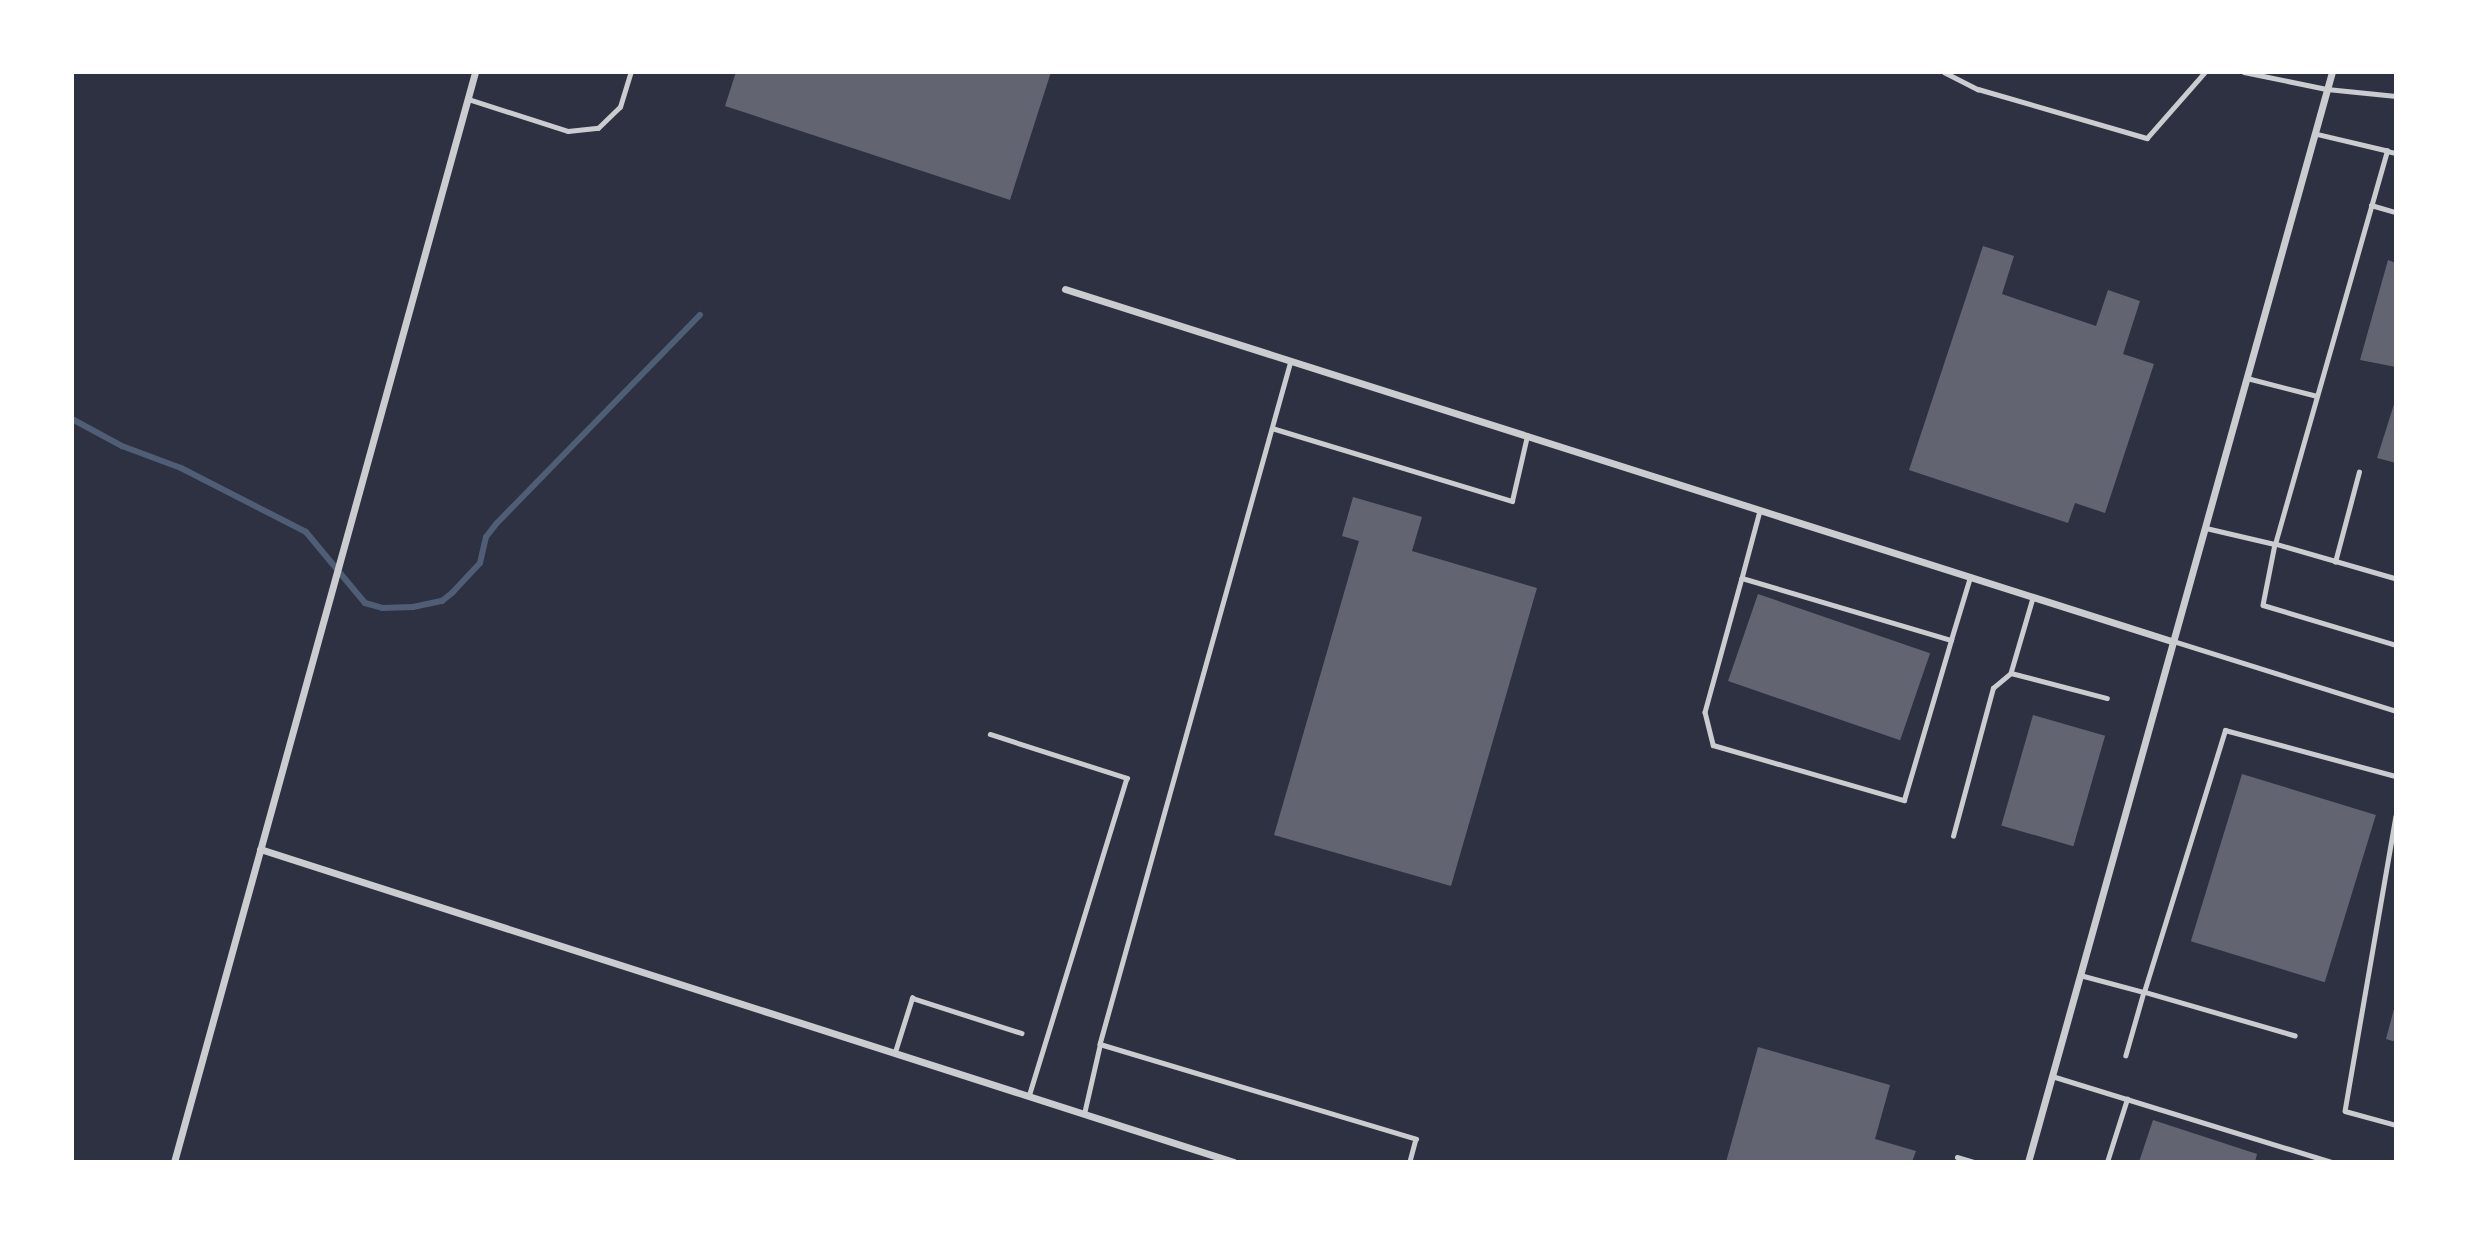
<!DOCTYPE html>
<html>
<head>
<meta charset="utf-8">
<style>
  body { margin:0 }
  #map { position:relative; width:2468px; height:1234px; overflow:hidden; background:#2d3142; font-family:Inter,sans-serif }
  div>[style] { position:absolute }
  .stream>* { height:6px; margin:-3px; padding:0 3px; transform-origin:3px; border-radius:3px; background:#4f5d75 }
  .building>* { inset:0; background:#626471; transform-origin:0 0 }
  .service>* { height:4.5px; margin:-2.25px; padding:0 2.25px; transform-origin:2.25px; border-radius:2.25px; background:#caccd0 }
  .minor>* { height:7px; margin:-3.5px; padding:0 3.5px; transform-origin:3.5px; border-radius:3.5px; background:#caccd0 }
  span { translate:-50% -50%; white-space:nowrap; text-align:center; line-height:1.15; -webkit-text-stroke:5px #fff; paint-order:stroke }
  .frame { position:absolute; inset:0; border:74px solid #fff; pointer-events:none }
</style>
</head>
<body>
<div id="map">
  <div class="stream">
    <div style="left:72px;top:419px;width:57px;rotate:28.4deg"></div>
    <div style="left:122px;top:446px;width:63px;rotate:20.4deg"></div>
    <div style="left:181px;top:468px;width:140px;rotate:27.1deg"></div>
    <div style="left:306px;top:532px;width:92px;rotate:50.3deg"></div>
    <div style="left:365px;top:603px;width:18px;rotate:16deg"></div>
    <div style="left:382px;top:608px;width:31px;rotate:-2deg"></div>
    <div style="left:413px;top:607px;width:30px;rotate:-12deg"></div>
    <div style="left:442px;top:601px;width:13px;rotate:-39deg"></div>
    <div style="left:452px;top:593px;width:41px;rotate:-47deg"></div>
    <div style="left:480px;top:563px;width:27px;rotate:-77deg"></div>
    <div style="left:486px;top:537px;width:16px;rotate:-52deg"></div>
    <div style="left:496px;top:524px;width:292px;rotate:-45.7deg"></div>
  </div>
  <div class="building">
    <div style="clip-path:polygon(736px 72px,1051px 72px,1010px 200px,725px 106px)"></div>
    <div style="clip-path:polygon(1983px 246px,2014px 256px,2002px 294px,2096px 326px,2108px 290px,2140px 301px,2123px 354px,2154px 364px,2105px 513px,2075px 503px,2068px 523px,1909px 470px)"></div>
    <div style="clip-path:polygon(2388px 260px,2396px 263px,2396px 367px,2360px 360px)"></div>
    <div style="clip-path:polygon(2396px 398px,2396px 463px,2377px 458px)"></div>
    <div style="clip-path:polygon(1353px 497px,1422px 517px,1412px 551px,1537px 588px,1451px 886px,1274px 835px,1359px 541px,1342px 536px)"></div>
    <div style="left:1758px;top:594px;width:182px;height:92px;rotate:19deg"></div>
    <div style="left:2033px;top:715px;width:75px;height:115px;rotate:16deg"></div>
    <div style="left:2242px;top:774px;width:140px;height:175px;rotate:17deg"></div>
    <div style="clip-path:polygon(2395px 1005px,2396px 1005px,2396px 1042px,2386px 1039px)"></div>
    <div style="clip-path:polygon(1758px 1047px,1890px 1085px,1875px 1139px,1916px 1151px,1912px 1162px,1726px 1162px)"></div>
    <div style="clip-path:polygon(2153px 1120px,2257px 1154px,2255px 1162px,2139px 1162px)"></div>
  </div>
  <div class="service">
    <div style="left:1944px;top:72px;width:38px;rotate:27deg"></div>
    <div style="left:1978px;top:89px;width:176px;rotate:16.2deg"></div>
    <div style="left:2147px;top:138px;width:88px;rotate:-48.7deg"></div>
    <div style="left:2244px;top:72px;width:85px;rotate:11.6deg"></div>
    <div style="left:2327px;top:89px;width:69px;rotate:5.8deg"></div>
    <div style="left:468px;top:99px;width:105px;rotate:17.7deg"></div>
    <div style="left:568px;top:131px;width:30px;rotate:-6deg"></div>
    <div style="left:598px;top:128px;width:30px;rotate:-44deg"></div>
    <div style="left:620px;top:107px;width:37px;rotate:-73deg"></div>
    <div style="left:2387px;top:151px;width:9px;rotate:13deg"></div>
    <div style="left:2371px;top:205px;width:26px;rotate:16deg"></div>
    <div style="left:1291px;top:361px;width:709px;rotate:105.62deg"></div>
    <div style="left:1100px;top:1044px;width:330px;rotate:16.7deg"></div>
    <div style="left:1416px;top:1139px;width:24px;rotate:105deg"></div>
    <div style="left:2247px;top:378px;width:72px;rotate:14.4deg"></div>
    <div style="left:1272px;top:428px;width:251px;rotate:16.9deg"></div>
    <div style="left:1512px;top:501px;width:67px;rotate:-77deg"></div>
    <div style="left:1760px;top:511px;width:69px;rotate:105deg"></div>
    <div style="left:1742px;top:578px;width:218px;rotate:16.5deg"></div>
    <div style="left:1951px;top:640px;width:66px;rotate:-73.2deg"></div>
    <div style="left:2206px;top:528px;width:71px;rotate:13.1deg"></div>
    <div style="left:2275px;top:544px;width:409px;rotate:-74.1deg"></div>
    <div style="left:2387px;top:151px;width:74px;rotate:-166.7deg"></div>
    <div style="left:2335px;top:562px;width:93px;rotate:-75.1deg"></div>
    <div style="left:1742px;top:578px;width:139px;rotate:105.4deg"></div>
    <div style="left:1705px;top:712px;width:34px;rotate:76deg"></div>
    <div style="left:1713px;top:745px;width:199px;rotate:16.1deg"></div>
    <div style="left:1904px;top:800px;width:167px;rotate:-73.6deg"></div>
    <div style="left:2396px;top:579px;width:126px;rotate:-163.9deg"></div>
    <div style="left:2275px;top:544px;width:62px;rotate:101.1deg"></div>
    <div style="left:2263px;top:605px;width:139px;rotate:16.7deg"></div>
    <div style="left:2033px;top:598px;width:78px;rotate:106.3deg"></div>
    <div style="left:2011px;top:673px;width:99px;rotate:14.6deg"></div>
    <div style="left:2173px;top:641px;width:234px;rotate:17.4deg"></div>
    <div style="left:990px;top:734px;width:144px;rotate:17.8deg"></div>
    <div style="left:1127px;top:778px;width:333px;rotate:107.1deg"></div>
    <div style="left:2396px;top:816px;width:299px;rotate:99.8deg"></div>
    <div style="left:2345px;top:1111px;width:53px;rotate:15.4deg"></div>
    <div style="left:1953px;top:836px;width:153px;rotate:-74.9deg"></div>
    <div style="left:1993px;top:688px;width:23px;rotate:-40deg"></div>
    <div style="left:2080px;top:975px;width:66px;rotate:14.9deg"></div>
    <div style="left:2144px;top:992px;width:66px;rotate:105.9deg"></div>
    <div style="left:2295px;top:1036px;width:157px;rotate:-163.8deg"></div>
    <div style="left:2144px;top:992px;width:274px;rotate:-72.8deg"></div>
    <div style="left:2225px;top:730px;width:177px;rotate:15.1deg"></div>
    <div style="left:895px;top:1052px;width:57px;rotate:-72.5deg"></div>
    <div style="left:912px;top:998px;width:115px;rotate:17.7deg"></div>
    <div style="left:2052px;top:1076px;width:292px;rotate:17.1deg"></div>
    <div style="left:1084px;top:1114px;width:72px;rotate:-77.1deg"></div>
    <div style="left:1957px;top:1157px;width:18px;rotate:16deg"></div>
    <div style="left:2107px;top:1162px;width:66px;rotate:-72.4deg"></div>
  </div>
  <div class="minor">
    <div style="left:1065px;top:289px;width:1161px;rotate:17.65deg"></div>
    <div style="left:260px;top:849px;width:1023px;rotate:17.82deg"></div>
    <div style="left:174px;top:1162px;width:1131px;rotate:-74.56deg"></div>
    <div style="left:2028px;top:1162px;width:1132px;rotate:-74.42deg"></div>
  </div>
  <div class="frame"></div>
</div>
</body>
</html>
